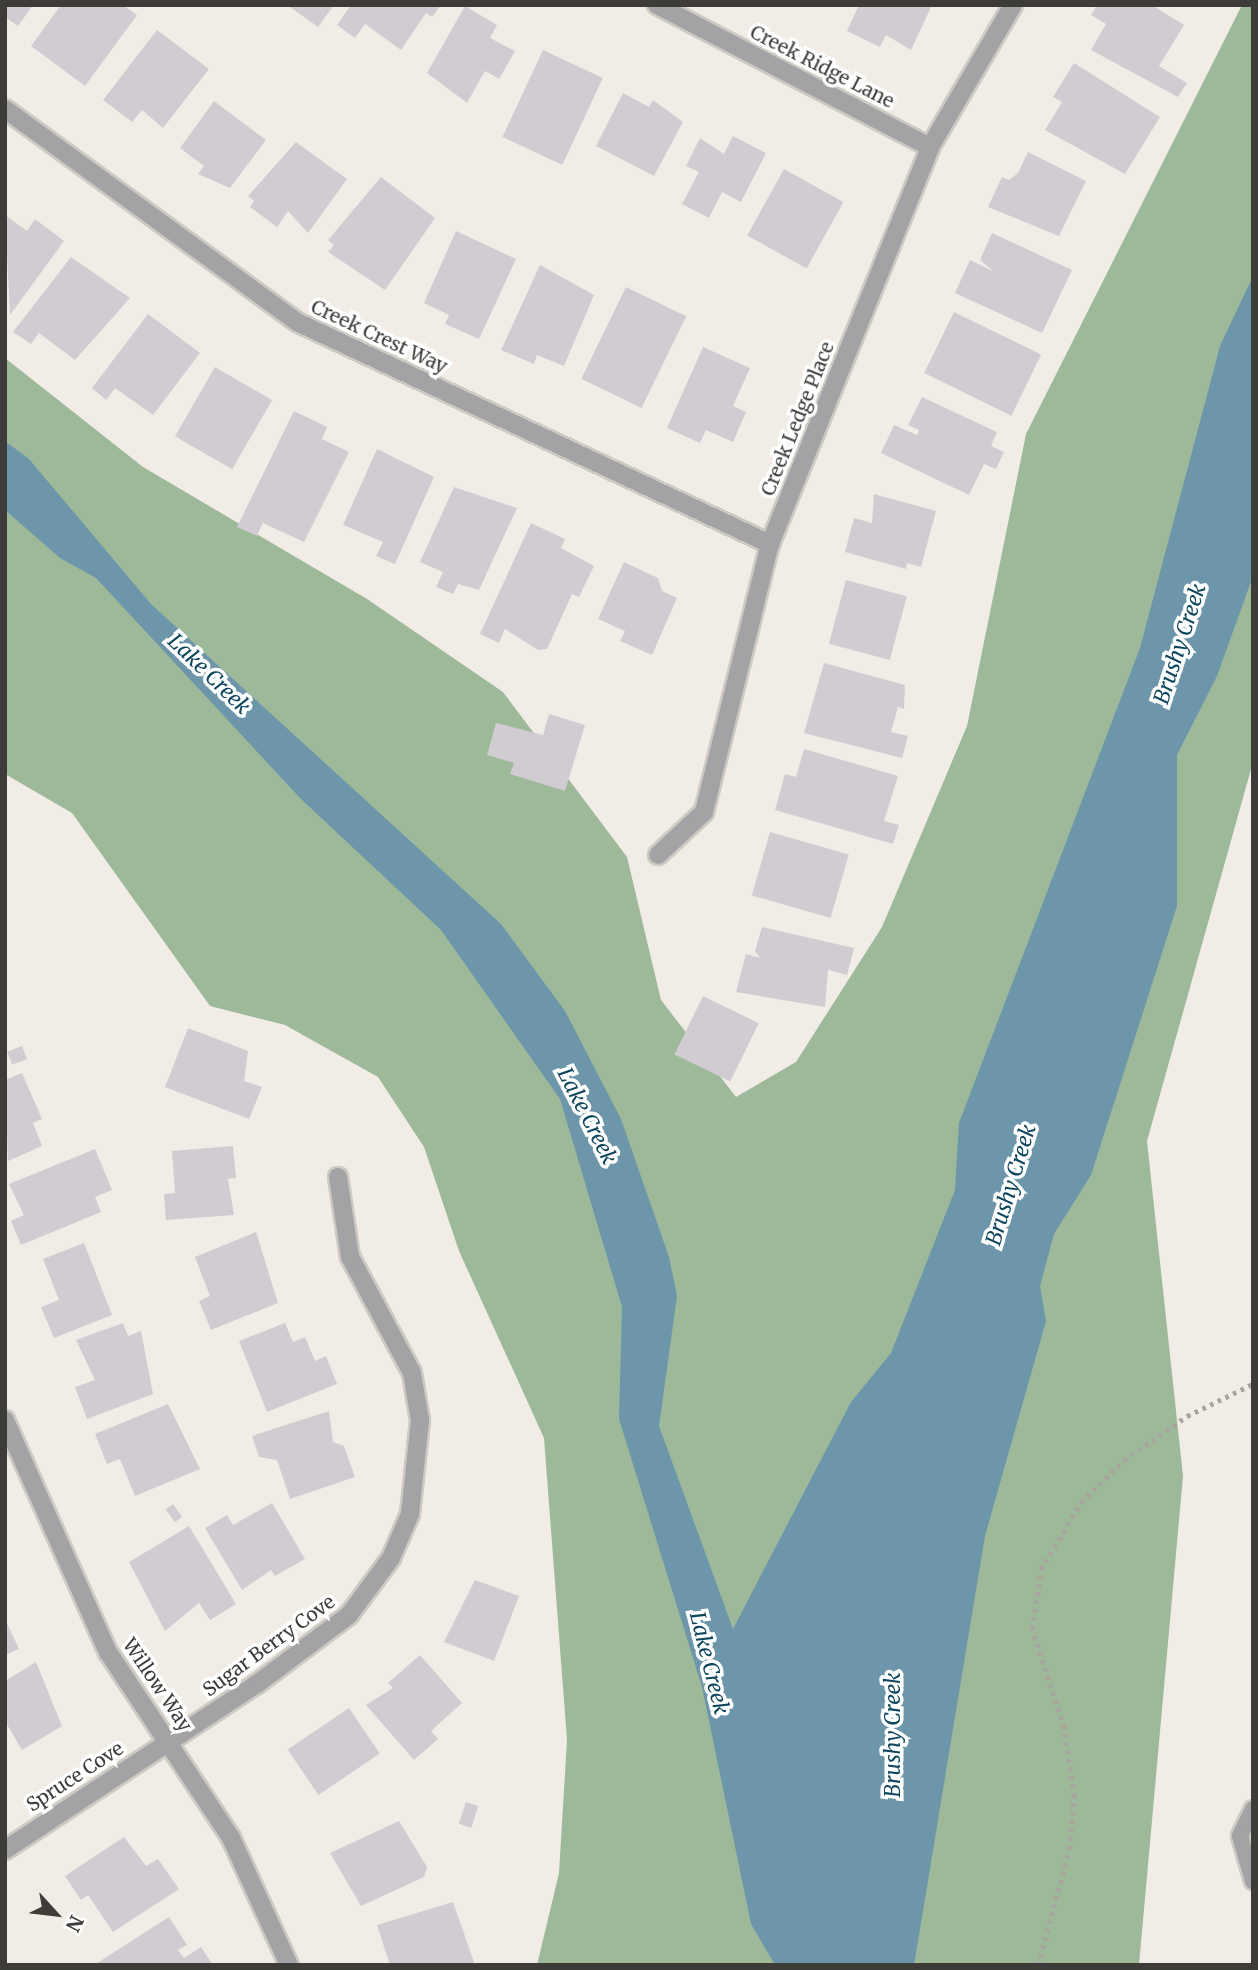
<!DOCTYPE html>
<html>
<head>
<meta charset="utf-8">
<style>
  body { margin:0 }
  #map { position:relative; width:1258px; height:1970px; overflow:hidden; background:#f1ede6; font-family:Merriweather,serif }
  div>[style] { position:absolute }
  .forest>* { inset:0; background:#9db999 }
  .water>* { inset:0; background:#6d96ab }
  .building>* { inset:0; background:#d1ccd2; transform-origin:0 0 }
  .path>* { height:4.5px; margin-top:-2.25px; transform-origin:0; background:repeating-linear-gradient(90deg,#a8a59f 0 3.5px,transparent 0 8.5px) }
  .roads { filter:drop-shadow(2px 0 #cdcac3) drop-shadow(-2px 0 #cdcac3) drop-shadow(0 2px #cdcac3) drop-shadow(0 -2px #cdcac3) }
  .service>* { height:16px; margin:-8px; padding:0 8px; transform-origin:8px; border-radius:8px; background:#a3a3a6 }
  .minor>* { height:18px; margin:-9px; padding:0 9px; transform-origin:9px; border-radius:9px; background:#a3a3a6 }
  span { translate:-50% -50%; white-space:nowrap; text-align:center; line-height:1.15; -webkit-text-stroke:7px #fff; paint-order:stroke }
  .street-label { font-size:19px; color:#3d3c39 }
  .water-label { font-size:21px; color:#0d455d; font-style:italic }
  .frame { position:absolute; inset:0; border:7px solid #3d3c39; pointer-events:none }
  .north { position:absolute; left:21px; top:1879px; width:70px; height:70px; -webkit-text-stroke:5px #fff; paint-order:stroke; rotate:117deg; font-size:19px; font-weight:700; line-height:28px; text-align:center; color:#3d3c39 }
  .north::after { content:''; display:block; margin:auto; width:24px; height:32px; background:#3d3c39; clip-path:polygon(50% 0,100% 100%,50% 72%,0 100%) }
</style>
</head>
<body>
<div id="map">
  <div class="forest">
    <div style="clip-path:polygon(1242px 5px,1253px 5px,1253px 762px,1147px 1141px,1183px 1476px,1139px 1965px,537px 1965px,559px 1873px,567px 1740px,544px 1438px,459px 1251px,424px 1147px,378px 1077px,285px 1025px,210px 1006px,72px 813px,5px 774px,5px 358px,143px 467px,367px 599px,503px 692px,627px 857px,661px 1000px,736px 1097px,796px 1062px,882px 927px,967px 726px,1026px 434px)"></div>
  </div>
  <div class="water">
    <div style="clip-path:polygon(1253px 276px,1253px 576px,1217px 676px,1177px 755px,1177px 906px,1091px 1175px,1054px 1234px,1040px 1286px,1046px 1321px,985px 1536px,914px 1965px,775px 1965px,751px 1924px,702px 1687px,619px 1419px,622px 1307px,560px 1099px,441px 930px,300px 798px,96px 578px,60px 558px,5px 510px,5px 441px,29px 459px,151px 604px,501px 924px,565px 1011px,621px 1119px,669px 1257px,677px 1296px,659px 1426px,733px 1629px,851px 1402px,891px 1353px,955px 1190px,959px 1123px,1140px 648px,1220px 346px)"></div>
  </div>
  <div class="building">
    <div style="clip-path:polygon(5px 5px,33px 5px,18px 26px,5px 17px)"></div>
    <div style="clip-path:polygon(61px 5px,123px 5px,137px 15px,85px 86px,31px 46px)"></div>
    <div style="clip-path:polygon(287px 5px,334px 5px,318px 27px)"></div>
    <div style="clip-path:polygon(351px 5px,441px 5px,432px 17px,426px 13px,401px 50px,365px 24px,355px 38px,337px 25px)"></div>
    <div style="clip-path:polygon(859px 5px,932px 5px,911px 50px,886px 35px,880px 47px,847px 31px)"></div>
    <div style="clip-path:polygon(1097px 5px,1152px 5px,1184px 25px,1159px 66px,1187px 83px,1178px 97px,1091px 50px,1106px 24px,1091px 15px)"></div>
    <div style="clip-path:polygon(465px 6px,497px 25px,490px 38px,515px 51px,499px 79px,485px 71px,467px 103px,427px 73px)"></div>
    <div style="clip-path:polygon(157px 30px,209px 69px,163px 128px,142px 110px,132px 122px,103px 100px)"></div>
    <div style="left:543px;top:50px;width:66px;height:96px;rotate:25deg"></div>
    <div style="clip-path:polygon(1074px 63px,1160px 117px,1125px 174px,1045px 130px,1062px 102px,1053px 97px)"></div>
    <div style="clip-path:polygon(623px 93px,649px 107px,653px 100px,683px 122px,654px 176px,596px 146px)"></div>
    <div style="clip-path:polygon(214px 101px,266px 140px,230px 188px,198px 174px,204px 166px,180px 148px)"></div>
    <div style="clip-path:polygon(733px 136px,766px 153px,741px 202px,722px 192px,709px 218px,682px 204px,699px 172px,686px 166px,700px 138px,724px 154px)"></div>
    <div style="clip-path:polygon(296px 142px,347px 179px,308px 233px,288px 211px,277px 227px,250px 207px,254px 201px,248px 196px)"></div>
    <div style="clip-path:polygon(1028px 152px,1086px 181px,1059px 236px,988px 207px,1002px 177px,1009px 180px,1018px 173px)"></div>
    <div style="left:784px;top:169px;width:68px;height:76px;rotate:29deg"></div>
    <div style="clip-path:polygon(381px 177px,435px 218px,385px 290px,328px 252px,334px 245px,328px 240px)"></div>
    <div style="clip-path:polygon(5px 215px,27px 231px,35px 219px,64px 241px,10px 315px)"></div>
    <div style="clip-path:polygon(456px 231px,516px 259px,479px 339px,445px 324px,449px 315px,424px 303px)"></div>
    <div style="clip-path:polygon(992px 233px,1072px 270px,1042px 333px,955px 293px,970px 260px,993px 271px,980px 260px)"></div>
    <div style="clip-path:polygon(71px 257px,130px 298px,75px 360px,39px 333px,31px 344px,13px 332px)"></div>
    <div style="clip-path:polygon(540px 265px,594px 295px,564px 366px,537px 355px,534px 364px,501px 350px)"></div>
    <div style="left:626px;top:287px;width:67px;height:102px;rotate:26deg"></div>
    <div style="left:954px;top:312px;width:97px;height:68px;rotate:26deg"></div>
    <div style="clip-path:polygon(148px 314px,200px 353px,153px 415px,115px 388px,106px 400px,92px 388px)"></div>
    <div style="clip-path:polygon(703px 347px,750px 368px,733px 406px,746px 412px,733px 442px,706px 430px,700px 443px,667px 428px)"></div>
    <div style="left:215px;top:367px;width:66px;height:80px;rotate:30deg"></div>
    <div style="clip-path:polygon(922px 397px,997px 432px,991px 446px,1004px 452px,996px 469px,984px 464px,969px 495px,881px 453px,894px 425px,917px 435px,919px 430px,908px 425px)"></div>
    <div style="clip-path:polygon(294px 411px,327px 427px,322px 439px,349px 452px,304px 542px,263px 523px,257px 536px,237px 527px)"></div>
    <div style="clip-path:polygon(377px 449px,434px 477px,395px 564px,376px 556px,383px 542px,343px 525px)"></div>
    <div style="clip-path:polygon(454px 487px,517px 508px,479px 590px,458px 584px,453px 594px,436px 587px,443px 572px,420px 562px)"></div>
    <div style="clip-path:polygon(874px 494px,936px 511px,921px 567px,907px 563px,906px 569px,845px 552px,854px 518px,872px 523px)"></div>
    <div style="clip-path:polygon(531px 523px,565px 539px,561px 548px,594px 566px,579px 597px,572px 594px,547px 649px,538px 650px,505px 629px,499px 643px,480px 634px)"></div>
    <div style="clip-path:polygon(624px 562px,658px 578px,662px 591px,677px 598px,652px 655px,620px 641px,625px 631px,598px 619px)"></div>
    <div style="left:846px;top:580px;width:63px;height:66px;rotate:15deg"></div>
    <div style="clip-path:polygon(824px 663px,905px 685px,904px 709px,898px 707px,891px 732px,908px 736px,902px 758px,804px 733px)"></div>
    <div style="clip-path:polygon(549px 714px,585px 725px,565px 791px,510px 774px,514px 763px,487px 755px,496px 723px,543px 735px)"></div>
    <div style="clip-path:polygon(804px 749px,898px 776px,884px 821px,899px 825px,893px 844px,775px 810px,785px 774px,796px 777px)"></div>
    <div style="left:770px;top:832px;width:82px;height:66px;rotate:16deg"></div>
    <div style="clip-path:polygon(762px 927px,854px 948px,847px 975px,828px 970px,825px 1007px,736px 992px,746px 954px,760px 958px,755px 951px)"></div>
    <div style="left:703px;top:996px;width:62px;height:65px;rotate:26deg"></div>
    <div style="clip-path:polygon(188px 1028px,248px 1051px,244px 1081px,262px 1087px,249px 1119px,165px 1087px)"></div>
    <div style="left:22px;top:1046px;width:14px;height:16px;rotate:69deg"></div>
    <div style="clip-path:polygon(22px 1073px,42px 1119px,33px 1123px,42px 1146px,8px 1161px,5px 1080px)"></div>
    <div style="clip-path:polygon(233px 1146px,236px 1178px,228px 1179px,234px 1215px,166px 1220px,164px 1194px,175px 1193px,172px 1151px)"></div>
    <div style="clip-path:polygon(95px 1149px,112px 1190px,95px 1197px,101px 1212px,21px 1245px,11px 1221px,24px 1215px,9px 1184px)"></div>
    <div style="clip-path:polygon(256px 1232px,278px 1303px,211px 1330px,199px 1301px,210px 1296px,195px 1257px)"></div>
    <div style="clip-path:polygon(84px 1243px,112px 1315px,54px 1338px,41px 1307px,59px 1300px,43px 1259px)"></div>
    <div style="clip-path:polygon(123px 1323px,128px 1336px,141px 1331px,153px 1394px,87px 1419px,75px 1387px,95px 1380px,76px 1340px)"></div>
    <div style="clip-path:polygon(285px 1323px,293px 1342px,305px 1337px,315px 1361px,326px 1356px,337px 1384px,267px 1412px,239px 1341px)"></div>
    <div style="clip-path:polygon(168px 1404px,200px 1469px,135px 1496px,120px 1459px,107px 1464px,95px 1434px)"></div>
    <div style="clip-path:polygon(329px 1411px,333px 1442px,344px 1446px,355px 1477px,290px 1499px,277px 1460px,259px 1457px,252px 1436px)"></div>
    <div style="clip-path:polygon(272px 1503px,305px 1559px,275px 1576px,271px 1570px,242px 1590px,205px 1528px,227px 1515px,233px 1525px)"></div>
    <div style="left:173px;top:1504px;width:16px;height:9px;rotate:55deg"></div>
    <div style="clip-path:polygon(189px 1526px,236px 1604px,210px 1620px,199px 1603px,165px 1631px,129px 1562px)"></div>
    <div style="clip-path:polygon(475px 1580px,519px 1596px,494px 1661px,444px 1642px)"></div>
    <div style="clip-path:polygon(5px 1619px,19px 1649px,5px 1655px)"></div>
    <div style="clip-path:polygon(420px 1655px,462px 1703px,431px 1731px,438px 1739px,414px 1760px,366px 1705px,393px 1688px,388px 1683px)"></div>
    <div style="clip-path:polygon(36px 1662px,62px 1726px,22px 1750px,5px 1721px,5px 1681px)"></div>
    <div style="left:349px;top:1708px;width:55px;height:74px;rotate:56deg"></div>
    <div style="left:466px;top:1802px;width:13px;height:23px;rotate:18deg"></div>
    <div style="clip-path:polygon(399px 1821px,427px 1867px,424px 1877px,361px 1906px,330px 1853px)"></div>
    <div style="clip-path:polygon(124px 1837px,146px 1866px,158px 1859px,179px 1889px,113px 1932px,88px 1895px,81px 1900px,65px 1876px)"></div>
    <div style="clip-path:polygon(453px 1902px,475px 1965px,390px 1965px,377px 1925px)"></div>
    <div style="clip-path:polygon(169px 1917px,187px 1945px,178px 1950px,184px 1958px,201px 1947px,213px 1965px,94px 1965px)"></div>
  </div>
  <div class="path">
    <div style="left:1038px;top:1965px;width:120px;rotate:-75deg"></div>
    <div style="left:1069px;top:1849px;width:53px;rotate:-84.6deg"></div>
    <div style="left:1074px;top:1796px;width:69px;rotate:-98.4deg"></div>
    <div style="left:1064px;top:1728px;width:104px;rotate:-107.9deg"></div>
    <div style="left:1032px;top:1629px;width:61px;rotate:-81.5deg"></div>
    <div style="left:1041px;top:1569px;width:78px;rotate:-59.2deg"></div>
    <div style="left:1081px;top:1502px;width:60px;rotate:-44.3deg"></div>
    <div style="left:1124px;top:1460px;width:77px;rotate:-34.9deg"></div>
    <div style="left:1187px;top:1416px;width:73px;rotate:-25.9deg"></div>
  </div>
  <div class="roads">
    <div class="service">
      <div style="left:1253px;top:1809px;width:30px;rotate:116deg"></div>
      <div style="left:1240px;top:1836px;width:47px;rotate:73.9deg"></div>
    </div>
    <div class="minor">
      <div style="left:657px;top:5px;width:308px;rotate:27.5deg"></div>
      <div style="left:5px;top:109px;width:361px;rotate:36.1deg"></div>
      <div style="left:297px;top:322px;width:523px;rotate:25.14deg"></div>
      <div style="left:658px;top:855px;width:63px;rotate:-43.1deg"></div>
      <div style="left:704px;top:812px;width:276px;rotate:-76.2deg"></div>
      <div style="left:770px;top:544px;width:428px;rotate:-68deg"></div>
      <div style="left:930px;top:147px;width:164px;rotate:-59.7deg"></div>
      <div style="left:5px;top:1420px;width:254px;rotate:66.1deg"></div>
      <div style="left:108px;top:1652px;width:223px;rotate:56.5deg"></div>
      <div style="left:231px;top:1838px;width:140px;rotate:65.5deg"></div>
      <div style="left:5px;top:1850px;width:302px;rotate:-33.4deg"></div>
      <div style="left:257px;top:1684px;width:115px;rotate:-36.9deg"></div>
      <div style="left:349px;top:1615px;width:71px;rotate:-53.6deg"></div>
      <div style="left:391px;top:1558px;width:48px;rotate:-66.6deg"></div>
      <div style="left:410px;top:1514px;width:95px;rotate:-83.9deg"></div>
      <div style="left:420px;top:1420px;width:48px;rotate:-99.7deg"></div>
      <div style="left:412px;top:1373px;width:132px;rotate:-118.1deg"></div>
      <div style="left:350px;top:1257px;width:81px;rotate:-98.5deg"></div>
    </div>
  </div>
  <div class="street-label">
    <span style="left:822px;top:67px;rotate:27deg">Creek Ridge Lane</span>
    <span style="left:379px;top:337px;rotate:25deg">Creek Crest Way</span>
    <span style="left:798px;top:419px;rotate:-68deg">Creek Ledge Place</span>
    <span style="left:269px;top:1646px;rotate:-36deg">Sugar Berry Cove</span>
    <span style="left:157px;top:1685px;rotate:56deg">Willow Way</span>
    <span style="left:75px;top:1777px;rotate:-33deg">Spruce Cove</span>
  </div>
  <div class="water-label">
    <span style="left:1180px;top:644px;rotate:-72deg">Brushy Creek</span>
    <span style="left:209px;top:674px;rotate:44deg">Lake Creek</span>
    <span style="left:587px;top:1116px;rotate:63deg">Lake Creek</span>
    <span style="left:1011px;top:1185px;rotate:-73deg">Brushy Creek</span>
    <span style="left:709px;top:1663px;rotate:76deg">Lake Creek</span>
    <span style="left:893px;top:1735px;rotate:-90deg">Brushy Creek</span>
  </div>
  <div class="frame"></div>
  <div class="north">N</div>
</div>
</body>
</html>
